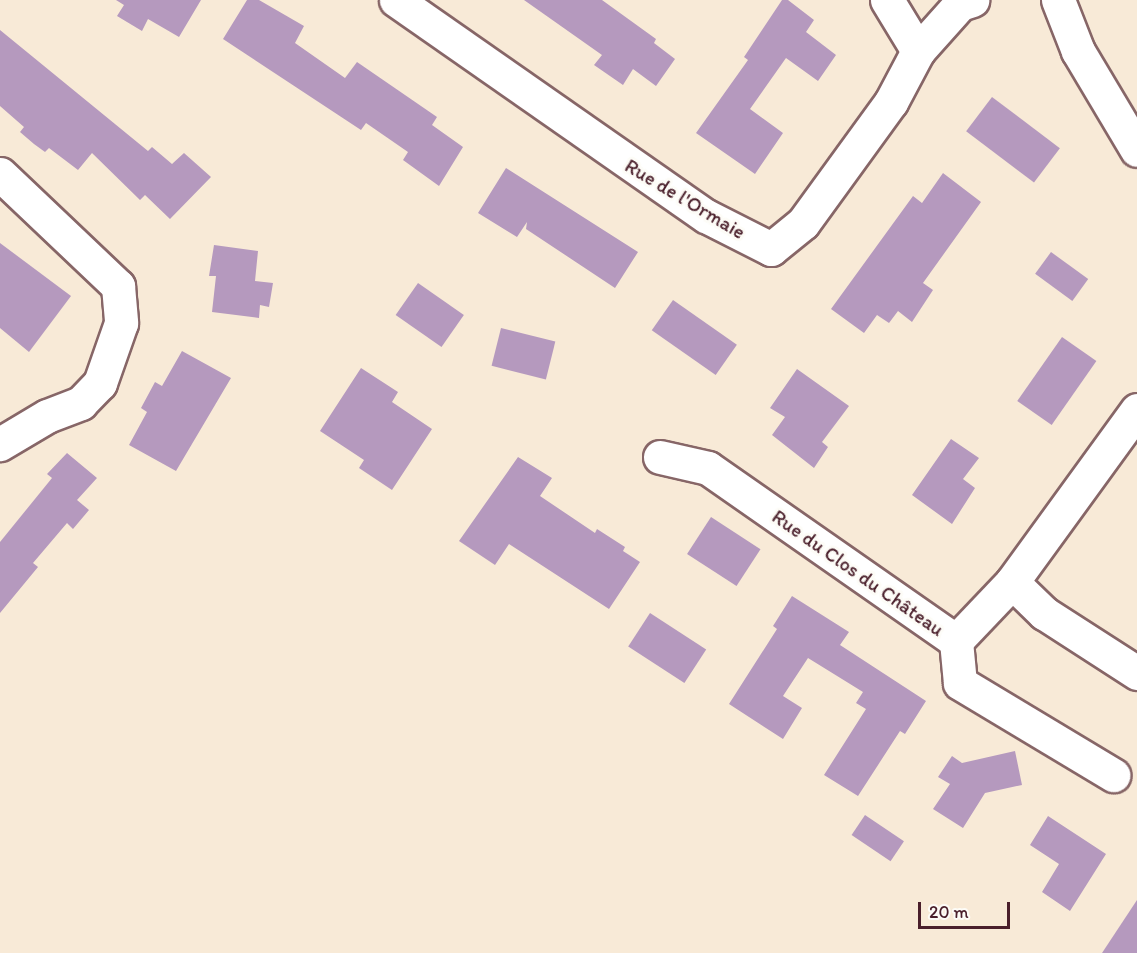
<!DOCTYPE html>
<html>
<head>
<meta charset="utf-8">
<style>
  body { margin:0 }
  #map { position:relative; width:1137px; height:953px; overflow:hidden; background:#f8ead7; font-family:Itim,sans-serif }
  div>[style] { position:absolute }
  .building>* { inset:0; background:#b599be; transform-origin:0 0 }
  .roads { filter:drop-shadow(2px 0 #876667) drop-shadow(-2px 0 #876667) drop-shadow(0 2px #876667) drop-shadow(0 -2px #876667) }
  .minor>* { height:33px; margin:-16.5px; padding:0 16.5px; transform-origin:16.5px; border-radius:16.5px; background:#fff }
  span { translate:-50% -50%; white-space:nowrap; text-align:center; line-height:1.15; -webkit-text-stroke:6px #fdfcf7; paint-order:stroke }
  .street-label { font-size:20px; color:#4a1f2b }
  .scale { position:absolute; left:918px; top:902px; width:92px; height:27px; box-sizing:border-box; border:3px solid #4a1f2b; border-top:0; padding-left:8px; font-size:18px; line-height:21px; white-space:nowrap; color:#4a1f2b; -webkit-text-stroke:4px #fdfcf7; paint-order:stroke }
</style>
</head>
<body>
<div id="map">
  <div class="building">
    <div style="clip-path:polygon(116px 0,201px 0,179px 37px,148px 19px,142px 31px,117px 16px,124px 5px)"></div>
    <div style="clip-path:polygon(247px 0,259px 0,304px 26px,295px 43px,345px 78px,357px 62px,437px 117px,432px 125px,463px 147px,439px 186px,403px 160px,408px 152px,366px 123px,361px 130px,223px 39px)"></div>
    <div style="clip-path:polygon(524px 0,602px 0,656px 39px,654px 43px,675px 59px,656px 86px,633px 69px,623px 85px,594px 65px,602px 55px)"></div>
    <div style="clip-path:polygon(782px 0,788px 0,814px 20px,806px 32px,836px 55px,818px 81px,786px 58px,750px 109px,783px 133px,755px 174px,696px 133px,748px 60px,744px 57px)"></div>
    <div style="clip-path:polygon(0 30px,148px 151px,152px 147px,172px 164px,184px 153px,211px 177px,170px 219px,145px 195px,140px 200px,92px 153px,78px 170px,49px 148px,45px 152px,34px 144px,20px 132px,24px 127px,0 106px)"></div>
    <div style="left:992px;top:97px;width:85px;height:43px;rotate:37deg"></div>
    <div style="clip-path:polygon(506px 168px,638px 252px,615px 288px,526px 229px,527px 222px,517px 237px,478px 213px)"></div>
    <div style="clip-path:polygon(943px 173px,981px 202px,923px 283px,933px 290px,912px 322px,898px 311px,889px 323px,877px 315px,864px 333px,831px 309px,913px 196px,922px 203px)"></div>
    <div style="clip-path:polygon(0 243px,71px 296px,29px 352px,0 328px)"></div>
    <div style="clip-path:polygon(214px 245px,258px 251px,255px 281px,273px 283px,269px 307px,260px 305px,259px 318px,212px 312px,216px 276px,209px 276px)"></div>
    <div style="left:1051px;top:252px;width:46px;height:27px;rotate:36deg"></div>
    <div style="left:418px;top:283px;width:56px;height:39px;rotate:35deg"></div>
    <div style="left:673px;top:300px;width:78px;height:37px;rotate:35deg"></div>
    <div style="left:501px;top:328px;width:56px;height:39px;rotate:14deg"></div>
    <div style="left:1062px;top:337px;width:42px;height:78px;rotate:35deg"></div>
    <div style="clip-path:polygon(182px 351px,231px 378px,176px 471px,129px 445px,147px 412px,141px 408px,155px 382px,162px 386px)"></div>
    <div style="clip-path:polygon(361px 368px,398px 392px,392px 402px,432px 429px,392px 490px,359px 468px,364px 460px,320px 431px)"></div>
    <div style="clip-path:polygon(797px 369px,849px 406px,822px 442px,828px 447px,814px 468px,772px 435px,785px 417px,770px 408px)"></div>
    <div style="clip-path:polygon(951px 439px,979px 458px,963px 479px,975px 488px,952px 524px,912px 495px)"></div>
    <div style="clip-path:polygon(67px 453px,97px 478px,77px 500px,89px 510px,73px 529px,67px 523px,33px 563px,38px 567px,0 613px,0 542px,52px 478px,47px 474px)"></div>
    <div style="clip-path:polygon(518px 457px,552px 478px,540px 496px,595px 533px,597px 529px,625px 547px,623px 551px,640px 562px,609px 609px,509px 544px,495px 565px,459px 541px)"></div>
    <div style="left:711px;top:517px;width:59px;height:44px;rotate:33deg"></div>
    <div style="clip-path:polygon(792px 596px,849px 632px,840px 645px,926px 701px,905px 734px,900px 731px,858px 796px,824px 775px,866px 709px,856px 703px,863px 692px,808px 658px,783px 696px,802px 708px,783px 739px,729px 704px,777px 629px,773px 626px)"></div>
    <div style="left:650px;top:613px;width:67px;height:40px;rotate:33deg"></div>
    <div style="clip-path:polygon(1015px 751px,1022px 785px,985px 793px,963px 828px,933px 809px,950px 784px,938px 777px,952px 756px,962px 763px)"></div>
    <div style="left:865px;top:815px;width:47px;height:24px;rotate:34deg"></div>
    <div style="clip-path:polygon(1048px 816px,1106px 854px,1070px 911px,1042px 892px,1059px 864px,1030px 845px)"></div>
    <div style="clip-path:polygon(1137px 900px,1137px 953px,1102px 953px)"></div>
  </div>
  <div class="roads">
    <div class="minor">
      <div style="left:396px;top:0;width:378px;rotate:34.9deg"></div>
      <div style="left:706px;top:216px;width:73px;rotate:26.9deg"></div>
      <div style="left:771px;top:249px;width:41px;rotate:-39.1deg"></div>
      <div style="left:803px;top:223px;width:150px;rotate:-54deg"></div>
      <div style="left:891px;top:102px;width:58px;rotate:-62.1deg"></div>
      <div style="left:918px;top:51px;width:63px;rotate:-48.2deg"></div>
      <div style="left:960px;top:4px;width:13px;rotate:-18deg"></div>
      <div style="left:887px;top:0;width:60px;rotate:58.7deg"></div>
      <div style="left:1058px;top:0;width:55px;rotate:68.6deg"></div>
      <div style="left:1078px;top:51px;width:115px;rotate:59.2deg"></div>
      <div style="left:0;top:174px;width:163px;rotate:43.5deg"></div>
      <div style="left:118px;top:286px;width:37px;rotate:85deg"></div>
      <div style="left:121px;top:323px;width:64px;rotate:109.3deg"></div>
      <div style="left:100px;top:383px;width:28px;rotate:134deg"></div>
      <div style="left:81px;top:403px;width:36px;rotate:159deg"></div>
      <div style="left:47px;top:416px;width:55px;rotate:149.2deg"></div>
      <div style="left:1137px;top:410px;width:213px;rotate:126deg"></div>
      <div style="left:1012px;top:582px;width:45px;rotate:44.1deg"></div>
      <div style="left:1044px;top:613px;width:111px;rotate:32.8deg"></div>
      <div style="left:660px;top:457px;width:49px;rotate:12.9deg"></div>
      <div style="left:708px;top:468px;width:302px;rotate:34.9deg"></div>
      <div style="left:956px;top:641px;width:42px;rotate:84.6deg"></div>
      <div style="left:960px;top:683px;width:179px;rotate:31deg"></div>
      <div style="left:956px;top:641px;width:81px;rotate:-46.5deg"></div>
    </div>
  </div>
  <div class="street-label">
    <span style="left:685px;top:199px;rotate:31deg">Rue de l'Ormaie</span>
    <span style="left:858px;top:573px;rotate:35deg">Rue du Clos du Château</span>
  </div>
  <div class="scale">20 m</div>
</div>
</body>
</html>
